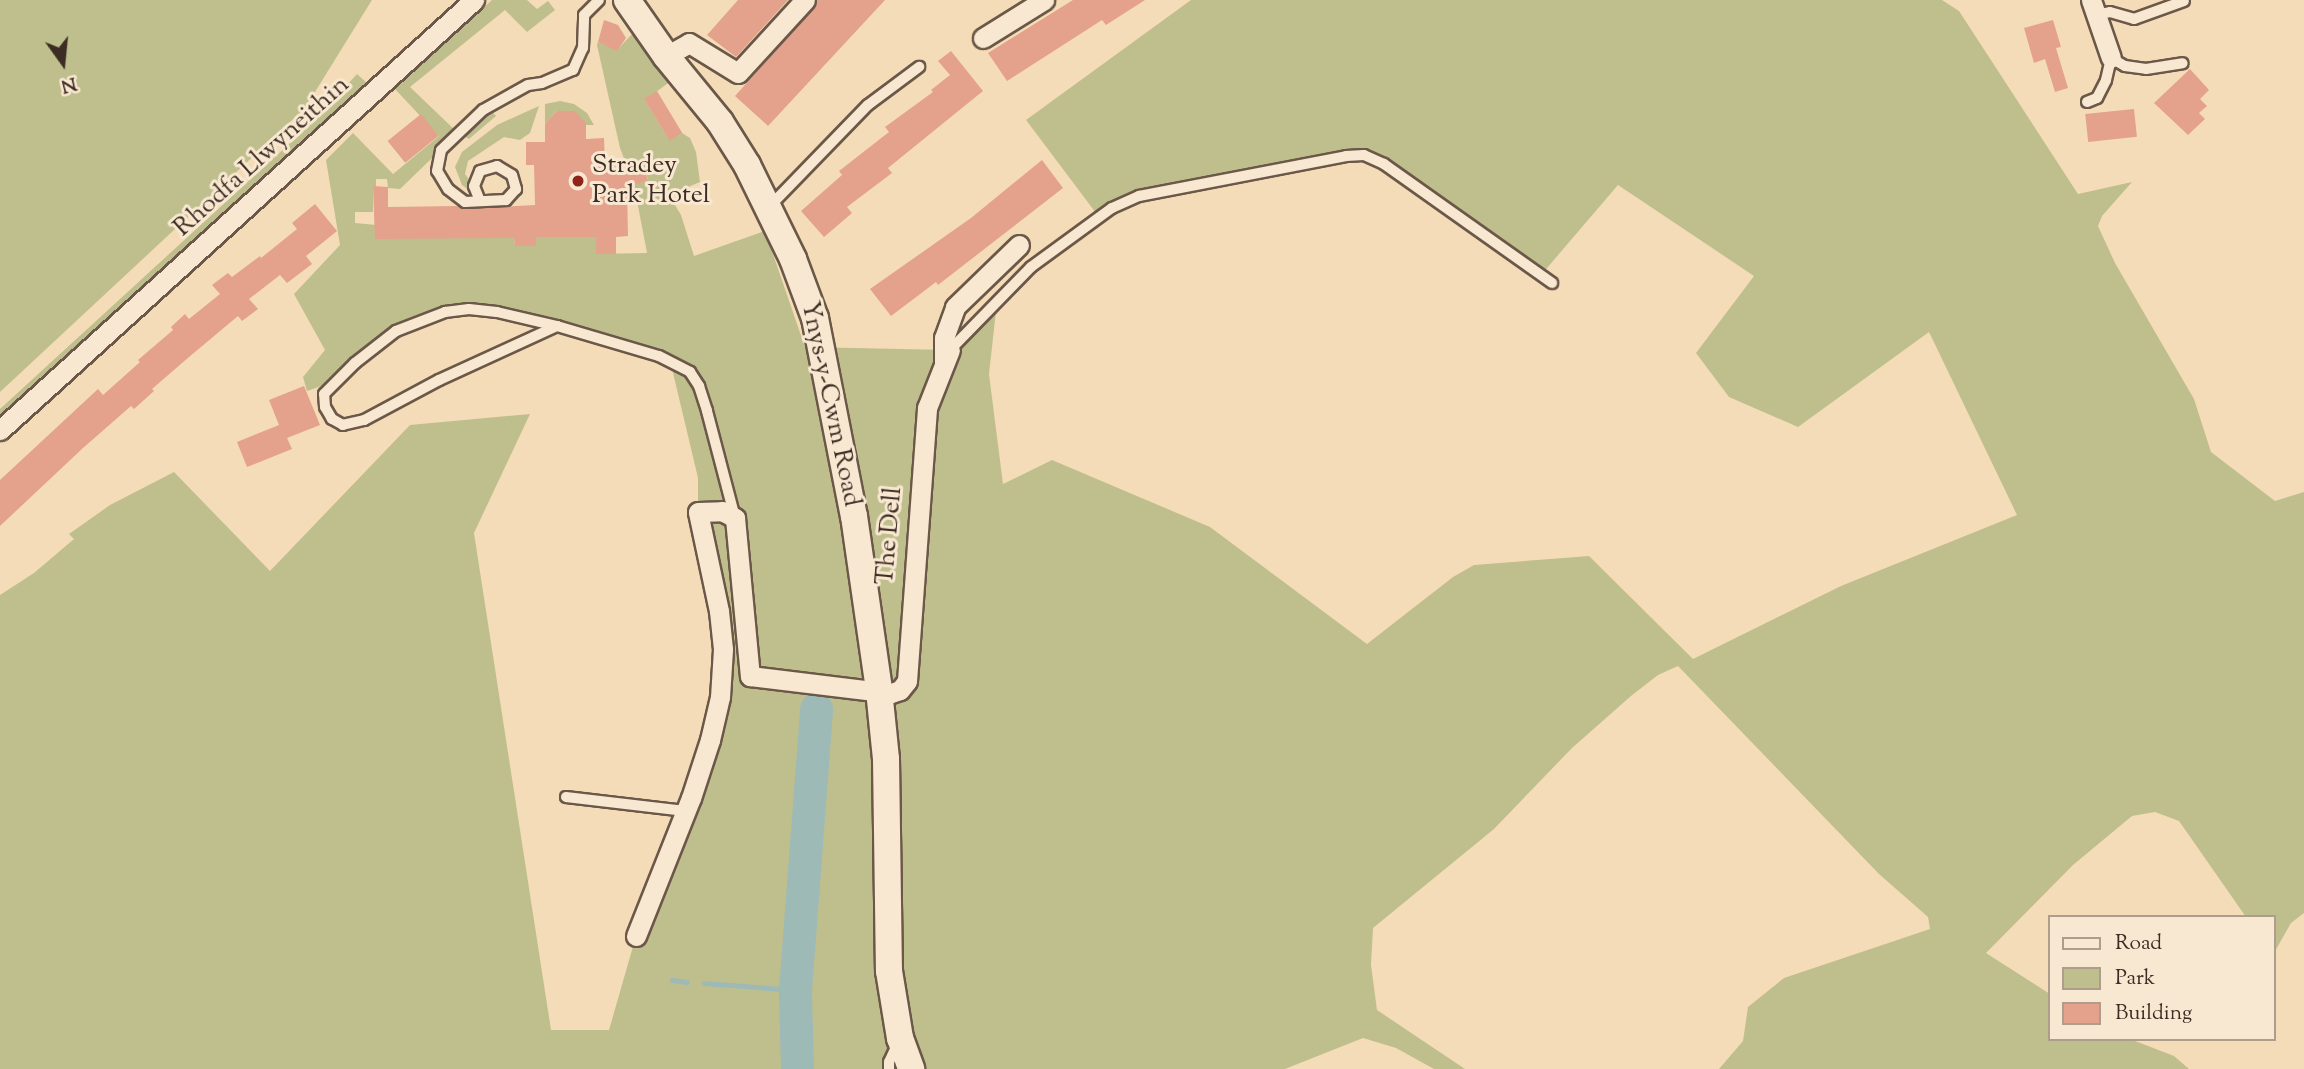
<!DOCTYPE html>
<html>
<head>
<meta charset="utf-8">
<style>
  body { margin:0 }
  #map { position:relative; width:2304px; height:1069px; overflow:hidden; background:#f5dcb8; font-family:"Sorts Mill Goudy",serif }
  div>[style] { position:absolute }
  .green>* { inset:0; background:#bfbf8d }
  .stream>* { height:5px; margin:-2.5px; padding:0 2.5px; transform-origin:2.5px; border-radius:2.5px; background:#9ebab6 }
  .river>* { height:33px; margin:-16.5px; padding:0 16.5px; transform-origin:16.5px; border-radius:16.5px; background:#9ebab6 }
  .building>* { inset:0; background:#e4a18b; transform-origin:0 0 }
  .roads { filter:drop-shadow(2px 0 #6b5848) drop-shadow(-2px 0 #6b5848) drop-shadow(0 2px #6b5848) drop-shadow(0 -2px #6b5848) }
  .service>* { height:10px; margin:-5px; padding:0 5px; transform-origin:5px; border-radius:5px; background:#f8e8d1 }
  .minor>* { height:19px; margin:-9.5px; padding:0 9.5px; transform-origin:9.5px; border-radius:9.5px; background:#f8e8d1 }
  .secondary>* { height:26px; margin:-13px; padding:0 13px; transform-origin:13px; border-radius:13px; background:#f8e8d1 }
  .dots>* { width:19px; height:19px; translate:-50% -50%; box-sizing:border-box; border:4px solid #f8e8d1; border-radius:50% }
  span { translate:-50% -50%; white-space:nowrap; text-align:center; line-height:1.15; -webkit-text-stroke:6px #f8e8d1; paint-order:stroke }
  .street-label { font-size:26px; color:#3d2c23 }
  .poi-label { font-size:26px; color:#3d2c23 }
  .left { translate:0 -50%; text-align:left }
  .legend { position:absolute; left:2048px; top:915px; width:228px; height:126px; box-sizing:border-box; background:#f8e8d1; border:2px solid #ad9d8b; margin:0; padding:9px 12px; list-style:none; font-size:21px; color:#3d2c23 }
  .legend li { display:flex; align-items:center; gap:14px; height:35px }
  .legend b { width:35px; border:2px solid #ad9d8b }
  .north { position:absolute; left:28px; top:28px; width:70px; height:70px; -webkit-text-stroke:5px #f8e8d1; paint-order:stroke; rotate:165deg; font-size:19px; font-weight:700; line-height:28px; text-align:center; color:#3d2c23 }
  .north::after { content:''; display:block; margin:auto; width:24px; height:32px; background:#3d2c23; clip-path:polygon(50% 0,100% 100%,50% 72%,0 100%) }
</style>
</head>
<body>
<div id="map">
  <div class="green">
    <div style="clip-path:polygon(0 0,372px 0,305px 108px,0 392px)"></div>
    <div style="clip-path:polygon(492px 0,527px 0,537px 9px,548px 1px,555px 10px,527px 32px,505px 10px,410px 87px,458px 133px,488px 107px,496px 116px,469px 139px,458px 133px,400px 189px,388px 188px,387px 179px,376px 179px,376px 186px,373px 187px,373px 212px,355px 212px,355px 223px,514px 238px,515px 246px,535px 246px,536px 237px,596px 237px,597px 254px,647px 253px,634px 185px,648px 179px,642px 164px,628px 169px,620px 148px,597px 45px,598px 42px,617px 50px,633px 33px,671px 81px,645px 100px,669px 140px,682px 133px,690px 138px,696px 152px,700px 182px,669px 195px,681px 215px,694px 256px,765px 231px,805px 347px,950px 350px,997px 302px,989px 374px,1003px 484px,1052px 460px,1210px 527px,1367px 644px,1453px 577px,1474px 565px,1589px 556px,1693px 659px,1841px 586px,2017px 515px,1929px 332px,1798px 427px,1729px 397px,1696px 353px,1754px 276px,1618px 185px,1541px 275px,1364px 155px,1139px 196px,1099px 217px,1026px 120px,1191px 0,1942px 0,1959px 11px,2078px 194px,2132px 182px,2102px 216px,2098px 226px,2115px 263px,2194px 399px,2211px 452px,2275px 501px,2304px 492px,2304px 913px,2291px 923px,2274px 953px,2274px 917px,2246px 917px,2179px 821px,2155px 812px,2132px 816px,2073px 865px,1986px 953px,2050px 994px,2050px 1039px,2130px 1039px,2174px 1056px,2189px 1069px,1719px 1069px,1743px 1041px,1748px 1007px,1784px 978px,1930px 929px,1928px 917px,1879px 874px,1678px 666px,1658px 675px,1631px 696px,1572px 748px,1494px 829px,1373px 928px,1371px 965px,1377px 1010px,1465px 1069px,1434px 1069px,1396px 1048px,1363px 1038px,1285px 1069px,0 1069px,0 595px,34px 573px,74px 539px,69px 534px,110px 505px,174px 472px,270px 571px,410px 425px,530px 414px,474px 533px,551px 1030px,609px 1030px,636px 936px,722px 676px,698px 512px,698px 478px,669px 356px,469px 308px,395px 329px,330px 383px,307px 391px,303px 377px,325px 350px,294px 294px,340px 245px,326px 160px,353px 133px,393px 174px,439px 136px,395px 89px)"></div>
    <div style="clip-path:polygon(357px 74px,367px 83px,294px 153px,0 418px,0 409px,312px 123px)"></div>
    <div style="clip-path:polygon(560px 101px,574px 104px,587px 113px,594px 125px,586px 125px,574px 111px,557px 111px,545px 124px,545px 104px)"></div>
    <div style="clip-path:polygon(539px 106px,530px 133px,520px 140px,504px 137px,468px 161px,465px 174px,478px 191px,475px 195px,462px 185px,455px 167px,462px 152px,497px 125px)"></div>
  </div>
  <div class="stream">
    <div style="left:672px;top:980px;width:15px;rotate:8deg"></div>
    <div style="left:704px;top:983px;width:91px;rotate:4.4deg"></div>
  </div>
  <div class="river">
    <div style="left:797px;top:1069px;width:79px;rotate:-91.5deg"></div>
    <div style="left:795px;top:990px;width:282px;rotate:-85.7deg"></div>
  </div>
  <div class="building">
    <div style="clip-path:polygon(738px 0,788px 0,736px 57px,707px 35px)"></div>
    <div style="clip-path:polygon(817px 0,885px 0,768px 126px,735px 96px,814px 8px)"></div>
    <div style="clip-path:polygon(1073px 0,1145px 0,1106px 25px,1102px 20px,1007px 81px,988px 53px)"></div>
    <div style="clip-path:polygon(604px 20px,618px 25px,626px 38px,617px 51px,598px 42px)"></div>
    <div style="clip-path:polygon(2053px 20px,2061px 47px,2056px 48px,2068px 88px,2055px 92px,2045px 59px,2034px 63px,2024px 28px)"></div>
    <div style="clip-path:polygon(951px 51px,983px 91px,888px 168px,892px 173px,847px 207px,852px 213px,824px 237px,801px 211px,842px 175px,839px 171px,889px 132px,885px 127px,933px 92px,931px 90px,950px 75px,938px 61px)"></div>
    <div style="clip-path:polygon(2190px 69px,2209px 90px,2200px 99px,2207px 106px,2199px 113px,2205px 119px,2188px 135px,2154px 103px)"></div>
    <div style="left:657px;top:91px;width:49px;height:15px;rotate:59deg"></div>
    <div style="left:2134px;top:109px;width:28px;height:49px;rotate:84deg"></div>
    <div style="clip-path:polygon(557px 111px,575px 111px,586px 123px,586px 139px,604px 138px,605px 165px,615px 165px,618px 173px,642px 164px,648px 180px,627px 188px,628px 236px,616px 237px,616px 254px,596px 254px,596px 237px,536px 237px,536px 246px,515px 246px,514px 238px,375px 239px,373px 186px,388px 187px,388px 207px,458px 206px,465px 209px,535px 205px,534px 165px,526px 165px,526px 142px,545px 142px,545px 124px)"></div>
    <div style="left:421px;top:114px;width:28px;height:43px;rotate:51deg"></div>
    <div style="clip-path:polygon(1042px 160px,1063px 188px,938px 285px,936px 282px,891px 316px,870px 289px,971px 218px)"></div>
    <div style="clip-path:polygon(315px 204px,337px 231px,306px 256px,312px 264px,287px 283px,280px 275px,249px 299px,258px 309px,242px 321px,238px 316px,189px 357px,152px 389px,154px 391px,134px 409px,131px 406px,83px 448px,0 526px,0 480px,98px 389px,103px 395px,140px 362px,138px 360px,173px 330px,171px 327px,185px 314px,189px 319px,220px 294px,212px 285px,228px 273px,232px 277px,260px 256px,261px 258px,297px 229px,292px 223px)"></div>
    <div style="clip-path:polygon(304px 386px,320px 425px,287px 438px,292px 449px,247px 467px,237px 442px,279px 425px,269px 400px)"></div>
  </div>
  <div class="roads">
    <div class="service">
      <div style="left:2096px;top:15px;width:14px;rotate:-12deg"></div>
      <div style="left:2110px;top:12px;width:25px;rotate:16deg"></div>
      <div style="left:2134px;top:19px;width:53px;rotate:-19.8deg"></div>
      <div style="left:2087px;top:102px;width:11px;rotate:-22deg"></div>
      <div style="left:2097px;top:98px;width:20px;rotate:-63deg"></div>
      <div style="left:2106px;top:80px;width:23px;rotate:-77deg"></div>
      <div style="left:2111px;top:58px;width:16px;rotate:30deg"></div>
      <div style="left:2125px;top:66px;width:21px;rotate:8deg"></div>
      <div style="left:2146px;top:69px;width:37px;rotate:-9deg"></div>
      <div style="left:480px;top:201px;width:16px;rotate:-112deg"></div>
      <div style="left:474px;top:186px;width:16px;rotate:-68deg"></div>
      <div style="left:480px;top:171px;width:18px;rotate:-16deg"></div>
      <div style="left:497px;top:166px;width:17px;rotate:31deg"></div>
      <div style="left:512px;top:175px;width:15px;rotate:74deg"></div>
      <div style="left:516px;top:189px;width:15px;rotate:132deg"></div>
      <div style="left:506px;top:200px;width:41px;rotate:177.2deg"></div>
      <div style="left:465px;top:202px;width:21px;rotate:-143deg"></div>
      <div style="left:448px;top:189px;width:21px;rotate:-121deg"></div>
      <div style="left:437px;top:171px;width:21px;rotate:-79deg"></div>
      <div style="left:441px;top:150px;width:58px;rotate:-43.6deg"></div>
      <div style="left:483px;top:110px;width:51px;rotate:-29.1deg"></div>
      <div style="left:528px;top:85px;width:14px;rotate:-8deg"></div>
      <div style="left:542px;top:83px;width:34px;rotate:-23deg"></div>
      <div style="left:573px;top:70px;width:24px;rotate:-66deg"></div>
      <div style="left:583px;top:48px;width:33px;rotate:-88deg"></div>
      <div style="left:584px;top:15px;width:21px;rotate:-45deg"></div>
      <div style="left:769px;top:207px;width:142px;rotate:-45.9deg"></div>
      <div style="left:868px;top:105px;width:64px;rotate:-36.7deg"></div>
      <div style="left:557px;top:326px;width:130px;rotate:155.4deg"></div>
      <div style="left:439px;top:380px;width:85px;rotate:151.9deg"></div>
      <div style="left:364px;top:420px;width:22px;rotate:167deg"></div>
      <div style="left:343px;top:425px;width:13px;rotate:-151deg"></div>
      <div style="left:332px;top:419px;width:14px;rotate:-120deg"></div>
      <div style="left:325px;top:407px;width:13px;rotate:-94deg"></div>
      <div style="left:324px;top:394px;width:44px;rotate:-45deg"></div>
      <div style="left:355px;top:363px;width:52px;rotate:-38deg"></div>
      <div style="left:396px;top:331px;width:53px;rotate:-21.2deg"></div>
      <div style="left:445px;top:312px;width:24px;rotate:-7deg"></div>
      <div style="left:469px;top:309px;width:28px;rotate:6deg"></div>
      <div style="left:497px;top:312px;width:62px;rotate:13.1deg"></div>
      <div style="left:557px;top:326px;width:106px;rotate:16.4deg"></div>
      <div style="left:659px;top:356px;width:35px;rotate:27deg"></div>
      <div style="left:690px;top:372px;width:17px;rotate:57deg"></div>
      <div style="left:699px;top:386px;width:26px;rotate:72deg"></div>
      <div style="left:707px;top:411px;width:111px;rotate:75.3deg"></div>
      <div style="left:950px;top:350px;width:116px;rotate:-45.7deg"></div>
      <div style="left:1031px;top:267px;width:100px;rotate:-36.1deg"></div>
      <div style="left:1112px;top:208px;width:30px;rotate:-24deg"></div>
      <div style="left:1139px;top:196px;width:211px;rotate:-10.9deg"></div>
      <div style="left:1346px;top:156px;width:18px;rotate:-3deg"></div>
      <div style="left:1364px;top:155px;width:22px;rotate:24deg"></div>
      <div style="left:1384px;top:164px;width:206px;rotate:35.3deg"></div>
      <div style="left:566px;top:797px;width:120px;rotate:6.7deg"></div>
      <div style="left:889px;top:1069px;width:7px;rotate:-90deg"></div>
      <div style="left:889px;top:1062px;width:19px;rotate:-65deg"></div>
    </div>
    <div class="minor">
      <div style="left:2091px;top:0;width:61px;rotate:71deg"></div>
      <div style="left:983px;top:38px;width:72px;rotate:-31.9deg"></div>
      <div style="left:666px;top:56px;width:26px;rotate:-29deg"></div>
      <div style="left:689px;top:43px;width:57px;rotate:31.5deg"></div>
      <div style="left:738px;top:73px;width:99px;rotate:-47.5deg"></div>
      <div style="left:944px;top:362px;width:24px;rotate:-90deg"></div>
      <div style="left:944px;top:338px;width:33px;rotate:-70deg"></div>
      <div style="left:955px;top:307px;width:89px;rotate:-44.1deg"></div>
      <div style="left:0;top:430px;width:640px;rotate:-42.21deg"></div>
      <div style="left:636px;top:936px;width:149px;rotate:-68.3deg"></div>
      <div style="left:691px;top:798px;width:61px;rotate:-71.9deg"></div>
      <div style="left:710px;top:740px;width:44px;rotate:-76.9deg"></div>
      <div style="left:720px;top:697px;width:48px;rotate:-86.4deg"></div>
      <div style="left:723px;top:649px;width:38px;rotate:-96deg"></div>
      <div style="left:719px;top:611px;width:101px;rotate:-102deg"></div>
      <div style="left:698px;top:512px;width:24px;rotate:-2deg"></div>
      <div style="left:722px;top:511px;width:15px;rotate:28deg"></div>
      <div style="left:735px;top:518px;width:159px;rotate:84.6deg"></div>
      <div style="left:750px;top:676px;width:142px;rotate:6.9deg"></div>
      <div style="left:891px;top:693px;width:9px;rotate:-18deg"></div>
      <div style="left:900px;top:690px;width:11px;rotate:-52deg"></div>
      <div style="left:907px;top:681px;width:274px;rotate:-85.8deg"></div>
      <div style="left:927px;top:408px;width:62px;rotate:-68.4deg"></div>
    </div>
    <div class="secondary">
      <div style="left:627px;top:0;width:68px;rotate:55.1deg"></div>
      <div style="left:666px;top:56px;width:85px;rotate:50.7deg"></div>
      <div style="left:720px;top:122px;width:51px;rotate:57.9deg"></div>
      <div style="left:747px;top:165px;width:105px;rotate:63.9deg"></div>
      <div style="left:793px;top:259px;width:63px;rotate:69.6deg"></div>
      <div style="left:815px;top:318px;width:202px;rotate:78.9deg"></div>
      <div style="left:854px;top:516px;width:176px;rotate:81.8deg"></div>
      <div style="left:879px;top:690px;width:69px;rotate:84.2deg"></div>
      <div style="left:886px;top:759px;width:212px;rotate:89.2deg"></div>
      <div style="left:889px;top:971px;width:68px;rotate:80.7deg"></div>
      <div style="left:900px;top:1038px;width:33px;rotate:70deg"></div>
    </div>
  </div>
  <div class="dots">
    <div style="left:578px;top:181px;background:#8f2418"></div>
  </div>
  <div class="street-label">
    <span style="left:262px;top:157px;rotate:-42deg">Rhodfa Llwyneithin</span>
    <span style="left:830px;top:404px;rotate:78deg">Ynys-y-Cwm Road</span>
    <span style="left:890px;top:536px;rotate:-85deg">The Dell</span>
  </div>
  <div class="poi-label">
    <span class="left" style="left:592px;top:181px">Stradey<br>Park Hotel</span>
  </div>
  <ul class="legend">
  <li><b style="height:9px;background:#f8e8d1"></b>Road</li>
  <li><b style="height:19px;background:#bfbf8d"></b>Park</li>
  <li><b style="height:19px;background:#e4a18b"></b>Building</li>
  </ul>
  <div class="north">N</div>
</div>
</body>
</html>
